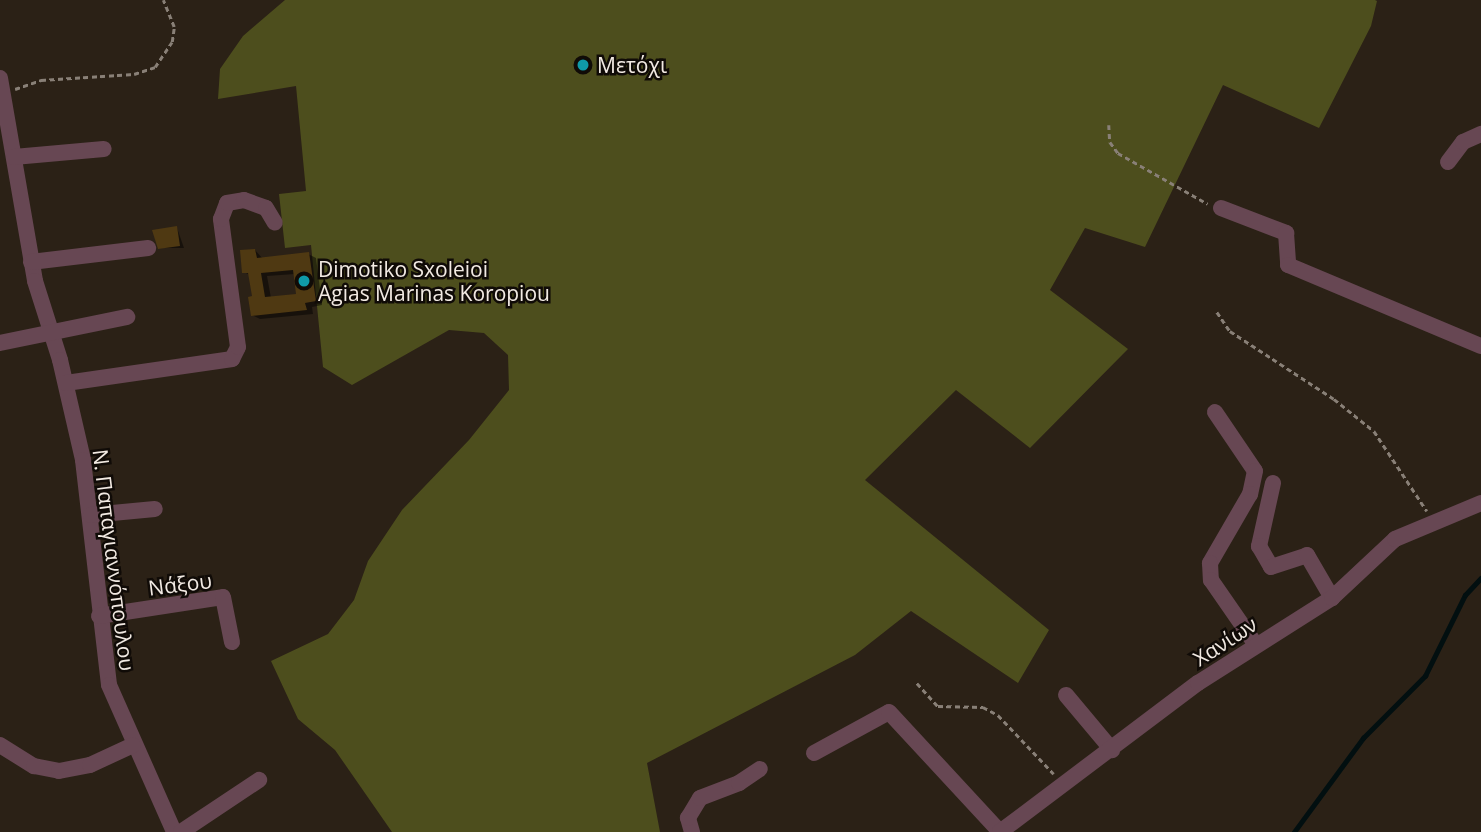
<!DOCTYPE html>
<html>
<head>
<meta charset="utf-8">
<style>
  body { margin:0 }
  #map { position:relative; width:1481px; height:832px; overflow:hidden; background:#2b2116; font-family:"Open Sans",sans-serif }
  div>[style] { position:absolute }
  .green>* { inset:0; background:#4d4e1d }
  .shadow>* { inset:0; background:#0007 }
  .stream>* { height:4.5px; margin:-2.25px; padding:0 2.25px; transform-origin:2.25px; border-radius:2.25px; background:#020f10 }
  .building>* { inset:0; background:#4f3912 }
  .path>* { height:2.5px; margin-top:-1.25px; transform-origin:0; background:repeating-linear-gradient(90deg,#898077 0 5px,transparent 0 8.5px) }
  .minor>* { height:16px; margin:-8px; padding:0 8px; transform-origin:8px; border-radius:8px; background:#674753 }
  .dots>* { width:19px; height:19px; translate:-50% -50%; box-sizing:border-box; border:4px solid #100b07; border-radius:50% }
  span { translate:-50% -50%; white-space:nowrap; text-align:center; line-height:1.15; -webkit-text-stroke:5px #100b07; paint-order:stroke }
  .poi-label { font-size:21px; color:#f2eae3 }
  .left { translate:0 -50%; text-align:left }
  .street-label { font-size:21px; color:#f2eae3 }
</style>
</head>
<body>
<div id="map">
  <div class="green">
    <div style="clip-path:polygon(285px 0,1375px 0,1377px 1px,1371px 26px,1319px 128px,1223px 85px,1145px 247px,1085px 228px,1050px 290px,1128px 349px,1030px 448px,956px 390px,865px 480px,1049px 630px,1018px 683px,911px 611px,855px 655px,647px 763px,660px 832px,392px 832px,335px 750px,298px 719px,271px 661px,328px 634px,354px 600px,368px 561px,402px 510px,469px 440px,509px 390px,508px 355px,484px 333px,449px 330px,352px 385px,323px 367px,311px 245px,285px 248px,279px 194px,306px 191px,296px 86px,218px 99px,220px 69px,243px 36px)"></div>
  </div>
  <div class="shadow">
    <div style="clip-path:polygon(177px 228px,184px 248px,160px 248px)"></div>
    <div style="clip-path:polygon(evenodd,255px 250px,263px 259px,308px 254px,316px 258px,322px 305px,312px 307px,313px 314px,260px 319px,252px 315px,255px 298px,250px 275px,244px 272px,255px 250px,295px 274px,298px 295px,271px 298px,267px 276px,295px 274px)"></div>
  </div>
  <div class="stream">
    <div style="left:1294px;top:832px;width:117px;rotate:-53.7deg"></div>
    <div style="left:1363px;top:738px;width:88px;rotate:-45deg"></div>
    <div style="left:1425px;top:676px;width:90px;rotate:-63.7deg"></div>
    <div style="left:1465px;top:595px;width:23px;rotate:-47deg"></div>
  </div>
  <div class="building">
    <div style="clip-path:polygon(177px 226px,180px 246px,158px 249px,152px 230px)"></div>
    <div style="clip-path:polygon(evenodd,255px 249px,257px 258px,309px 252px,316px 301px,305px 303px,307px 310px,251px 316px,248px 297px,252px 296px,248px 273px,242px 273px,240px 250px,255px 249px,293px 270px,296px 294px,265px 297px,261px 273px,293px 270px)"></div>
  </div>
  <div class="path">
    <div style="left:15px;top:89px;width:28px;rotate:-19deg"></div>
    <div style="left:41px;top:80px;width:93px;rotate:-3.7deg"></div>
    <div style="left:134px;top:74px;width:22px;rotate:-18deg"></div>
    <div style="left:155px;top:67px;width:30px;rotate:-56deg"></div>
    <div style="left:172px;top:42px;width:15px;rotate:-82deg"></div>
    <div style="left:174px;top:27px;width:29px;rotate:-112deg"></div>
    <div style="left:1109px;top:125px;width:17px;rotate:87deg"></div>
    <div style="left:1110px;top:142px;width:14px;rotate:54deg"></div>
    <div style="left:1118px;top:153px;width:103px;rotate:29.5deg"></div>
    <div style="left:1217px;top:312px;width:23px;rotate:56deg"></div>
    <div style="left:1230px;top:331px;width:124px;rotate:33.2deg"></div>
    <div style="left:1334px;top:399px;width:51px;rotate:38.7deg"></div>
    <div style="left:1374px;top:431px;width:96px;rotate:56.5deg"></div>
    <div style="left:917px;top:683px;width:31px;rotate:48deg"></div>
    <div style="left:938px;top:706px;width:45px;rotate:1.3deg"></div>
    <div style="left:983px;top:707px;width:17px;rotate:28deg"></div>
    <div style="left:998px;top:715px;width:81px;rotate:46.5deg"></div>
  </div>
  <div class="minor">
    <div style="left:0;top:78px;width:206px;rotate:80.2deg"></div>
    <div style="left:35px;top:281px;width:83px;rotate:72.4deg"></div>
    <div style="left:60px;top:360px;width:103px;rotate:77deg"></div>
    <div style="left:83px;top:460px;width:226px;rotate:83.4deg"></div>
    <div style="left:109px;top:685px;width:161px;rotate:66.1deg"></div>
    <div style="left:14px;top:157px;width:90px;rotate:-5.1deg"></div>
    <div style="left:1448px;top:162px;width:25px;rotate:-53deg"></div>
    <div style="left:1463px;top:142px;width:20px;rotate:-24deg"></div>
    <div style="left:1221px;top:208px;width:70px;rotate:21deg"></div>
    <div style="left:1286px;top:233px;width:32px;rotate:86deg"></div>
    <div style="left:1288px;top:265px;width:209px;rotate:22.8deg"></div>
    <div style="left:31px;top:262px;width:118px;rotate:-6.8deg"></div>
    <div style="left:0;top:343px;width:130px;rotate:-11.6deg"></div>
    <div style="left:66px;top:383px;width:168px;rotate:-8.2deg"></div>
    <div style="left:232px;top:359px;width:13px;rotate:-63deg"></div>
    <div style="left:238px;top:347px;width:129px;rotate:-97.6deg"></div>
    <div style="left:221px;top:219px;width:17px;rotate:-69deg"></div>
    <div style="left:227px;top:203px;width:17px;rotate:-10deg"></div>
    <div style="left:244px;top:200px;width:23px;rotate:20deg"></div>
    <div style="left:266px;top:208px;width:17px;rotate:59deg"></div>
    <div style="left:1215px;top:412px;width:71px;rotate:55.9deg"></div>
    <div style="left:1255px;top:471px;width:24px;rotate:102deg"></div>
    <div style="left:1250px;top:494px;width:80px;rotate:120.1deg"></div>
    <div style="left:1210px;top:563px;width:17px;rotate:87deg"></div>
    <div style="left:1211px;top:580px;width:79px;rotate:55.3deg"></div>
    <div style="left:1273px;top:483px;width:65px;rotate:102.5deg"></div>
    <div style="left:1259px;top:546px;width:24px;rotate:60deg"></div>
    <div style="left:1271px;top:567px;width:38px;rotate:-18deg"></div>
    <div style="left:1307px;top:555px;width:50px;rotate:59.8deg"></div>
    <div style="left:91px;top:515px;width:64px;rotate:-5.4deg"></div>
    <div style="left:99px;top:616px;width:125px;rotate:-8.7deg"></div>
    <div style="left:223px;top:597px;width:46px;rotate:78.7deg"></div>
    <div style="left:1066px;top:695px;width:72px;rotate:50.1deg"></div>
    <div style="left:0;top:745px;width:40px;rotate:32deg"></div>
    <div style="left:34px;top:766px;width:25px;rotate:11deg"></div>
    <div style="left:59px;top:771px;width:32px;rotate:-11deg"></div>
    <div style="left:90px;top:765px;width:47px;rotate:-24.9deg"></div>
    <div style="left:814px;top:753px;width:85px;rotate:-28.7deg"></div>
    <div style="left:889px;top:712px;width:163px;rotate:47.2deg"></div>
    <div style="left:181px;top:832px;width:94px;rotate:-33.7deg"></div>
    <div style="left:692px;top:832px;width:15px;rotate:-106deg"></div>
    <div style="left:688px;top:818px;width:23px;rotate:-59deg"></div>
    <div style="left:700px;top:798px;width:42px;rotate:-21deg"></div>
    <div style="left:739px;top:783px;width:25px;rotate:-34deg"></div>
    <div style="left:1000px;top:832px;width:248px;rotate:-37deg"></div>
    <div style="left:1198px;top:683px;width:159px;rotate:-32.4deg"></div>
    <div style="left:1332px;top:598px;width:86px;rotate:-43.1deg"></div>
    <div style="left:1395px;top:539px;width:93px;rotate:-22.7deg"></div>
  </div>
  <div class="dots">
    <div style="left:583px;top:65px;background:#0f9aa8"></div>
    <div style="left:304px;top:281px;background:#0f9aa8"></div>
  </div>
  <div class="poi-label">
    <span class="left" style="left:597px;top:65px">Μετόχι</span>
    <span class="left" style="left:318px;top:281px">Dimotiko Sxoleioi<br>Agias Marinas Koropiou</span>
  </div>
  <div class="street-label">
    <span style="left:114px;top:560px;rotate:83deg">Ν. Παπαγιαννόπουλου</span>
    <span style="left:180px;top:584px;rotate:-7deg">Νάξου</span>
    <span style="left:1225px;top:641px;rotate:-33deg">Χανίων</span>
  </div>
</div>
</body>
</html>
